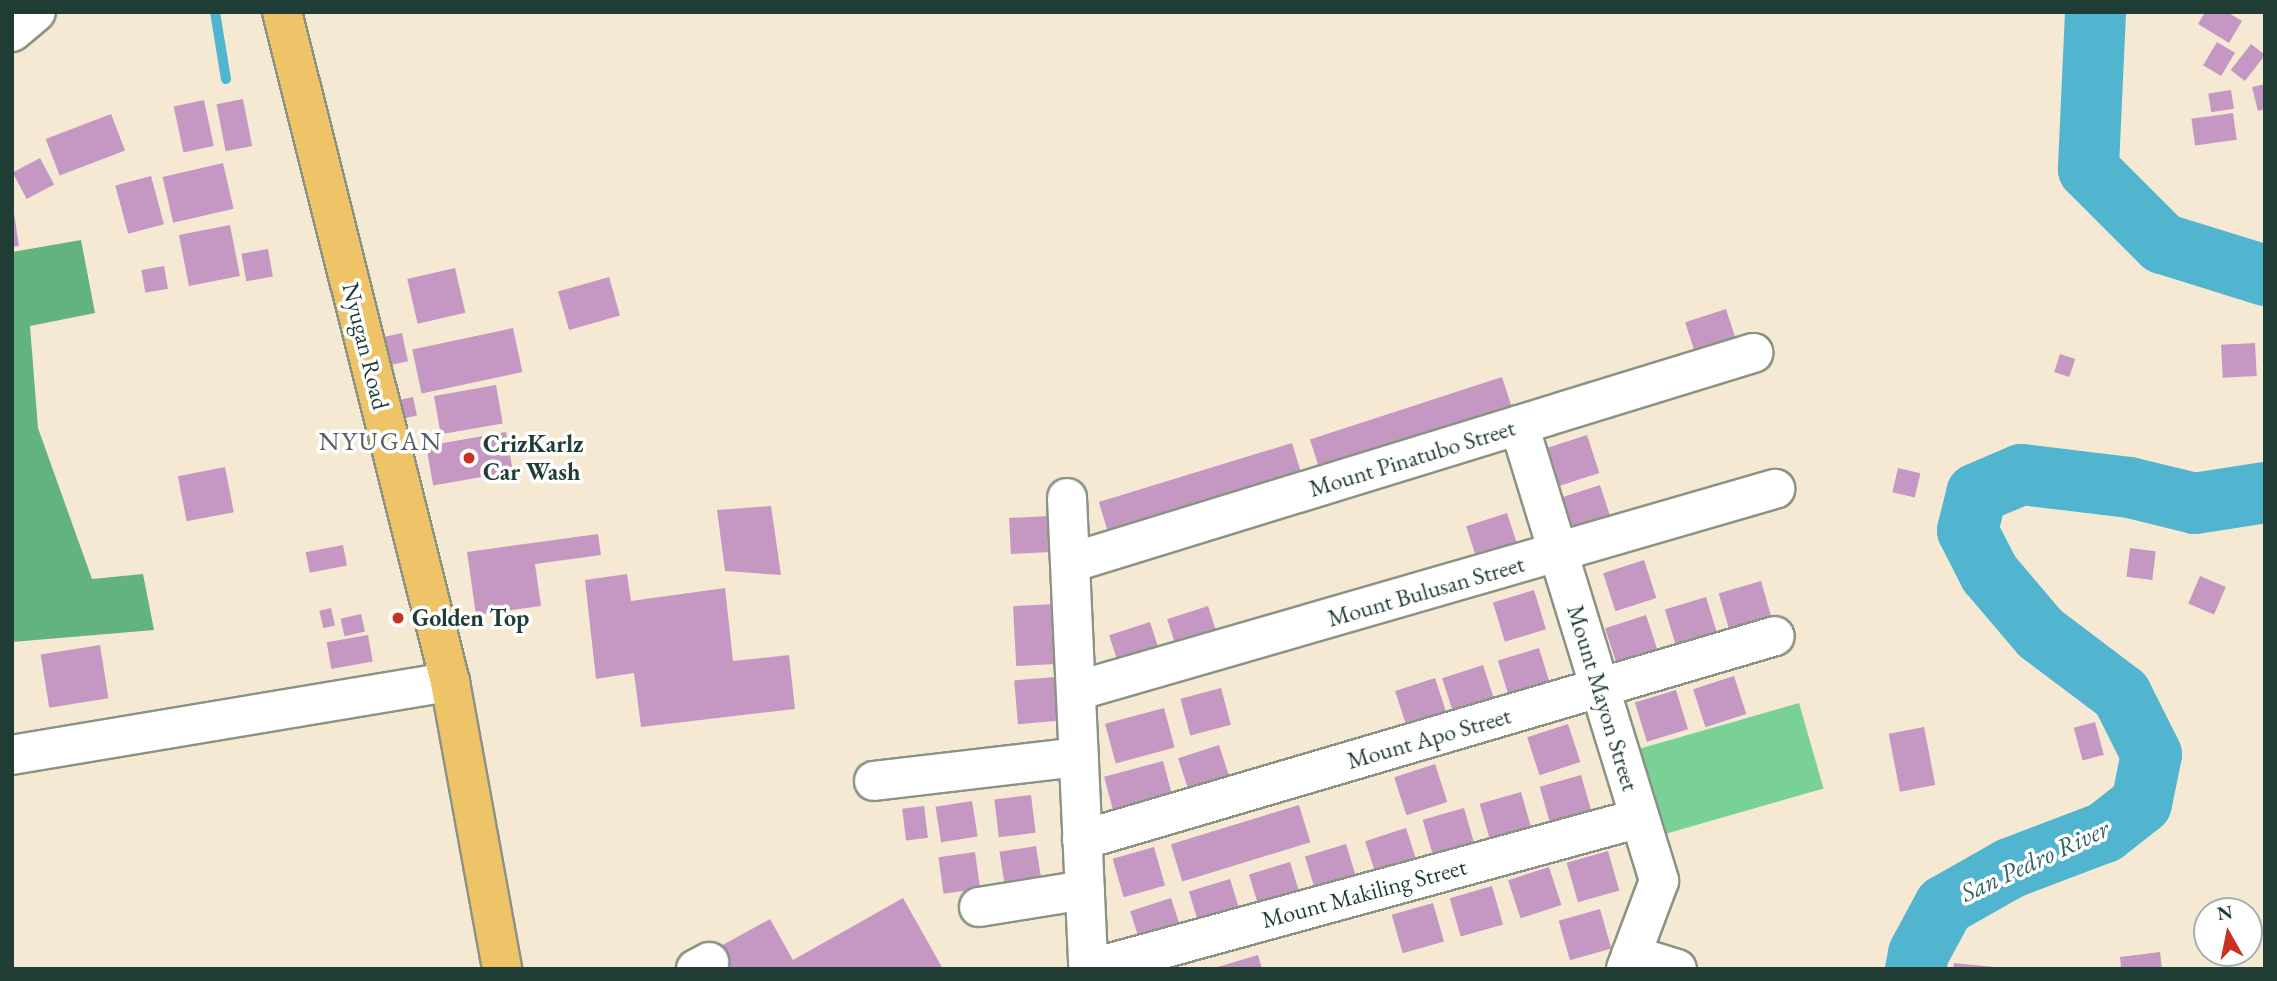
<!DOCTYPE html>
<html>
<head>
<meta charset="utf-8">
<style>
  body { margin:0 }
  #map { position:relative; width:2277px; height:981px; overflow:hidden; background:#f5e9d4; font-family:"EB Garamond",serif }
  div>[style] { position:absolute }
  .green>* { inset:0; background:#7ad195; transform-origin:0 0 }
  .forest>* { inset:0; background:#63b37e }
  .stream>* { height:10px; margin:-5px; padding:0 5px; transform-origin:5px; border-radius:5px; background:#52b5d0 }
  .river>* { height:61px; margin:-30.5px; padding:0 30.5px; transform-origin:30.5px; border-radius:30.5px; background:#52b5d0 }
  .building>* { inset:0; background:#c598c3; transform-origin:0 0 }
  .roads { filter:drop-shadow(2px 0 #8a9384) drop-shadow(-2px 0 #8a9384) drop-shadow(0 2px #8a9384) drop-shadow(0 -2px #8a9384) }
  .minor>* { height:38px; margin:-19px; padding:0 19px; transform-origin:19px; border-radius:19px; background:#fff }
  .major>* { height:38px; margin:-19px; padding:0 19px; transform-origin:19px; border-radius:19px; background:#efc469 }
  .dots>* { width:19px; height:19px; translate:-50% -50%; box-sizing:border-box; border:4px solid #fff; border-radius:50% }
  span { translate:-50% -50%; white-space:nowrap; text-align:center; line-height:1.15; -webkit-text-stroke:7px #fff; paint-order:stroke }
  .street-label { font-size:24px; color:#1f3d34 }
  .poi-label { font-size:24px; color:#1f3d34; font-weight:700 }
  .left { translate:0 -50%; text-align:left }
  .neighbourhood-label { font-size:26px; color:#595d66; letter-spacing:2px }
  .water-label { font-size:26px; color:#2e6163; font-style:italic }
  .frame { position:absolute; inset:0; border:14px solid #1f3d34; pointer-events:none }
  .north { position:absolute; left:2193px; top:897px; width:70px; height:70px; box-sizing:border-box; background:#fff; border:2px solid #a5b1ae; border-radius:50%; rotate:351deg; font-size:19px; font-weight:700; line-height:28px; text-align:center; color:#1f3d34 }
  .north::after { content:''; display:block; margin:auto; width:24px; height:32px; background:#c8321e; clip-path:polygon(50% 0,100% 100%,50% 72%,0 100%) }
</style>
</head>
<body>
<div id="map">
  <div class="green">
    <div style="left:1799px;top:703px;width:89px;height:165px;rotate:74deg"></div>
  </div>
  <div class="forest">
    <div style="clip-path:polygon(81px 240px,95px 313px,30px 326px,38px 428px,92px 579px,143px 574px,154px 630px,12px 642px,12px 252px)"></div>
  </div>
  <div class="stream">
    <div style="left:215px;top:12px;width:68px;rotate:80.7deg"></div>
  </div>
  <div class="river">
    <div style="left:2095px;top:12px;width:157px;rotate:92.6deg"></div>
    <div style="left:2088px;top:169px;width:105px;rotate:45deg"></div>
    <div style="left:2162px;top:243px;width:108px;rotate:17.3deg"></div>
    <div style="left:1915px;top:969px;width:16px;rotate:-79deg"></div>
    <div style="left:1918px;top:953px;width:55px;rotate:-61.6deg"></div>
    <div style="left:1944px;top:905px;width:75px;rotate:-29.6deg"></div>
    <div style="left:2009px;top:868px;width:102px;rotate:-20.8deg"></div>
    <div style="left:2104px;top:832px;width:47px;rotate:-38.1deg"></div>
    <div style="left:2141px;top:803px;width:50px;rotate:-78.5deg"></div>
    <div style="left:2151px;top:754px;width:67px;rotate:-116.6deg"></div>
    <div style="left:2121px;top:694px;width:101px;rotate:-143deg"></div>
    <div style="left:2040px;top:633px;width:79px;rotate:-130.4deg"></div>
    <div style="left:1989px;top:573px;width:48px;rotate:-117.1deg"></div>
    <div style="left:1967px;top:530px;width:38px;rotate:-76deg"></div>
    <div style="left:1976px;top:493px;width:49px;rotate:-22.9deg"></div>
    <div style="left:2021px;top:474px;width:109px;rotate:6.9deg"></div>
    <div style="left:2129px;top:487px;width:67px;rotate:13.8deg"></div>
    <div style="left:2194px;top:503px;width:72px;rotate:-8.8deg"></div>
  </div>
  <div class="building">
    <div style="clip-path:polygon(2205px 12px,2227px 12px,2242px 21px,2229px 43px,2198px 24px)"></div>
    <div style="left:2217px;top:42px;width:21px;height:27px;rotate:31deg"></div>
    <div style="left:2251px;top:44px;width:18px;height:33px;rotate:38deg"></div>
    <div style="clip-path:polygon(2265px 84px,2265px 109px,2258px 111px,2252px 87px)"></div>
    <div style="left:2231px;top:90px;width:19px;height:23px;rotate:81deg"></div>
    <div style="left:243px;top:99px;width:48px;height:27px;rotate:79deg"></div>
    <div style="left:204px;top:100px;width:47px;height:31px;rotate:78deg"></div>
    <div style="left:2233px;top:113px;width:27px;height:42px;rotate:82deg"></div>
    <div style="left:111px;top:114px;width:39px;height:70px;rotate:69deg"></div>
    <div style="left:40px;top:158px;width:30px;height:31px;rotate:62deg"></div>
    <div style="left:223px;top:163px;width:47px;height:62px;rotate:77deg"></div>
    <div style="left:151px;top:176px;width:50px;height:37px;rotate:75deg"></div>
    <div style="clip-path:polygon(14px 213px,19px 246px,12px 247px,12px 214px)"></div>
    <div style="left:230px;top:225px;width:52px;height:52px;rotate:79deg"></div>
    <div style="left:268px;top:249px;width:28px;height:27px;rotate:80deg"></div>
    <div style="left:164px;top:266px;width:23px;height:23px;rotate:80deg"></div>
    <div style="left:455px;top:268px;width:46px;height:49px;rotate:77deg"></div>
    <div style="left:609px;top:277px;width:40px;height:53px;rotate:74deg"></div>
    <div style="left:1726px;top:309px;width:40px;height:43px;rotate:72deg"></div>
    <div style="left:513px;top:328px;width:45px;height:103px;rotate:78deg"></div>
    <div style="left:402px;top:333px;width:29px;height:32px;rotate:78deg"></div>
    <div style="left:2255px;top:343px;width:33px;height:34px;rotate:87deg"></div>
    <div style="left:2060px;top:354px;width:16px;height:19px;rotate:18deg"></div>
    <div style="left:1502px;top:377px;width:39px;height:202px;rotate:72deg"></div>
    <div style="left:496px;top:385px;width:39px;height:63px;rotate:80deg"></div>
    <div style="left:413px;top:397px;width:19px;height:28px;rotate:78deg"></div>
    <div style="left:506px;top:432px;width:40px;height:81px;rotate:80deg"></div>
    <div style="left:1587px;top:435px;width:40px;height:43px;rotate:72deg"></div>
    <div style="left:1292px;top:443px;width:38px;height:202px;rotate:73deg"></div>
    <div style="left:225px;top:467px;width:46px;height:48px;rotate:79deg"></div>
    <div style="left:1898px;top:468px;width:23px;height:25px;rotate:13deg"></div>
    <div style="left:1600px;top:485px;width:40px;height:43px;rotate:72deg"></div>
    <div style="clip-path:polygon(771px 506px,781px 575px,725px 571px,717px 510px)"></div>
    <div style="left:1507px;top:513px;width:39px;height:43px;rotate:72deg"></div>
    <div style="left:1049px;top:516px;width:36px;height:40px;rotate:87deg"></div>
    <div style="clip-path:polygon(598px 534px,601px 555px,535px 564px,541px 606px,476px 615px,467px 552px)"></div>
    <div style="left:343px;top:545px;width:21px;height:38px;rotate:79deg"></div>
    <div style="left:2130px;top:548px;width:26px;height:29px;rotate:7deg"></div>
    <div style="left:1644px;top:560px;width:40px;height:43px;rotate:72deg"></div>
    <div style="clip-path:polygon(627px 574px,631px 601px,725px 588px,733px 661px,789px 655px,795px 709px,641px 727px,634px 673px,596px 679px,585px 580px)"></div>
    <div style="left:2200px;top:576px;width:28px;height:30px;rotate:23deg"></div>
    <div style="left:1761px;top:581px;width:40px;height:44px;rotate:74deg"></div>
    <div style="left:1534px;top:590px;width:41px;height:43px;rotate:73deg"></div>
    <div style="left:1706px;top:597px;width:41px;height:43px;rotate:73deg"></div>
    <div style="left:1054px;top:604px;width:60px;height:41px;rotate:87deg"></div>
    <div style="left:1208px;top:606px;width:40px;height:43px;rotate:72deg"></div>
    <div style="left:331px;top:608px;width:18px;height:12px;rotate:77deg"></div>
    <div style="left:361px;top:614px;width:18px;height:21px;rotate:77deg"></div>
    <div style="left:1646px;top:615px;width:40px;height:43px;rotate:72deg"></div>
    <div style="left:1150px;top:622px;width:40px;height:43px;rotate:72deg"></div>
    <div style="left:368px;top:635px;width:27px;height:42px;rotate:80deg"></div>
    <div style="left:100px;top:645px;width:54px;height:60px;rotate:81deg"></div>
    <div style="left:1539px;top:648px;width:39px;height:43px;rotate:73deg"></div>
    <div style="left:1483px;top:665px;width:40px;height:43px;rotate:72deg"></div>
    <div style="left:1734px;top:676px;width:40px;height:43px;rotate:72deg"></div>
    <div style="left:1054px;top:677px;width:44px;height:40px;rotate:85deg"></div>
    <div style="left:1435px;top:678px;width:40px;height:42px;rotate:72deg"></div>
    <div style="left:1221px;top:688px;width:38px;height:42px;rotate:75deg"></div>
    <div style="left:1676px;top:690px;width:41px;height:43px;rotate:73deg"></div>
    <div style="left:1164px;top:708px;width:41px;height:61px;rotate:75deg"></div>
    <div style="left:2095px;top:722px;width:34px;height:22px;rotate:75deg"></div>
    <div style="left:1568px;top:724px;width:40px;height:43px;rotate:72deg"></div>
    <div style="left:1924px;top:727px;width:59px;height:36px;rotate:79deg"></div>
    <div style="left:1219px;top:745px;width:40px;height:43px;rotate:72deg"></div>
    <div style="left:1163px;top:761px;width:42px;height:61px;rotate:75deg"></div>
    <div style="left:1435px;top:764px;width:40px;height:43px;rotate:72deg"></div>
    <div style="left:1581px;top:775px;width:40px;height:43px;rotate:74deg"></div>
    <div style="left:1521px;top:792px;width:40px;height:43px;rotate:74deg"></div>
    <div style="left:1031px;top:795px;width:38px;height:37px;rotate:83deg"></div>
    <div style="left:972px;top:801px;width:36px;height:37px;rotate:81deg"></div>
    <div style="left:1299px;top:805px;width:39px;height:134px;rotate:73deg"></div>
    <div style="left:924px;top:806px;width:32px;height:22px;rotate:83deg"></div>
    <div style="left:1464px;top:808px;width:40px;height:43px;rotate:74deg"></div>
    <div style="left:1406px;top:828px;width:40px;height:43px;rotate:72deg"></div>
    <div style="left:1346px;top:844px;width:41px;height:43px;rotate:73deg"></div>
    <div style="left:1036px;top:846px;width:37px;height:37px;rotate:81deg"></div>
    <div style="left:1154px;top:847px;width:40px;height:43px;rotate:74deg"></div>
    <div style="left:1608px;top:851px;width:41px;height:43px;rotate:74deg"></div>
    <div style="left:975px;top:852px;width:37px;height:37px;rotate:82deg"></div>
    <div style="left:1290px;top:862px;width:39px;height:43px;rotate:73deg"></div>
    <div style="left:1549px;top:867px;width:40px;height:43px;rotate:72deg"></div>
    <div style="left:1230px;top:879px;width:41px;height:43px;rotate:73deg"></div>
    <div style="left:1492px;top:886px;width:40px;height:44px;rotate:74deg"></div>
    <div style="clip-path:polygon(903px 898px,943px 969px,731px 969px,719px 947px,770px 919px,793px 960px)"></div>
    <div style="left:1171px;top:898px;width:40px;height:43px;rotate:72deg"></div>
    <div style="left:1433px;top:903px;width:40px;height:43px;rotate:74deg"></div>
    <div style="left:1600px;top:909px;width:41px;height:43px;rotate:74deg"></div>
    <div style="clip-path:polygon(2160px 952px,2162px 969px,2121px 969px,2120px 957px)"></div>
    <div style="clip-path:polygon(1258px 955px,1262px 969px,1214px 969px,1214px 968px)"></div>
    <div style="clip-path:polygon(1954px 963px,1995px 967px,1995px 969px,1953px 969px)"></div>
  </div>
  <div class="roads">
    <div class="minor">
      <div style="left:12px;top:32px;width:31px;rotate:-40deg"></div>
      <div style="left:1519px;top:425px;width:477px;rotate:72.9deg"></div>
      <div style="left:1659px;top:881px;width:94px;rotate:110.6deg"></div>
      <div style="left:1067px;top:498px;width:471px;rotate:87.4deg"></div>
      <div style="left:1070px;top:563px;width:715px;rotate:-17.09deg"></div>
      <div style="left:1076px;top:691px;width:728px;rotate:-16.12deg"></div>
      <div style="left:12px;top:755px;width:444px;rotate:-9.5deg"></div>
      <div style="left:874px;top:781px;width:206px;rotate:-6.7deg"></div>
      <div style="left:1082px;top:840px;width:722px;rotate:-16.4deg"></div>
      <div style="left:979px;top:907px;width:107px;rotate:-9.1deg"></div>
      <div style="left:1631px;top:955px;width:48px;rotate:16.9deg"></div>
      <div style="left:696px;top:969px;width:15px;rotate:-28deg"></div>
      <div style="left:1089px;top:969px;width:571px;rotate:-15.33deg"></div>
    </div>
    <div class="major">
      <div style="left:282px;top:12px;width:691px;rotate:75.92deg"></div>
      <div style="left:450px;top:682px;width:292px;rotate:79.7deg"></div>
    </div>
  </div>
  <div class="dots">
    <div style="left:469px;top:458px;background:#c8321e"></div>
    <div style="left:398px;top:618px;background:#c8321e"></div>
  </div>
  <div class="street-label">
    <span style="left:366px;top:346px;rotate:76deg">Nyugan Road</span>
    <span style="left:1412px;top:458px;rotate:-17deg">Mount Pinatubo Street</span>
    <span style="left:1426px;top:591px;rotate:-16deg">Mount Bulusan Street</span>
    <span style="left:1603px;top:698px;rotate:73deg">Mount Mayon Street</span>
    <span style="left:1429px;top:738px;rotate:-16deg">Mount Apo Street</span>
    <span style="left:1364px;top:893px;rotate:-15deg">Mount Makiling Street</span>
  </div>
  <div class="poi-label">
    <span class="left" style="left:483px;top:458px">CrizKarlz<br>Car Wash</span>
    <span class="left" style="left:412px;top:618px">Golden Top</span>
  </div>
  <div class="neighbourhood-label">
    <span style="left:381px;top:442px">NYUGAN</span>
  </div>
  <div class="water-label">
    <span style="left:2035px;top:861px;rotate:-25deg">San Pedro River</span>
  </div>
  <div class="frame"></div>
  <div class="north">N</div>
</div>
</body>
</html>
